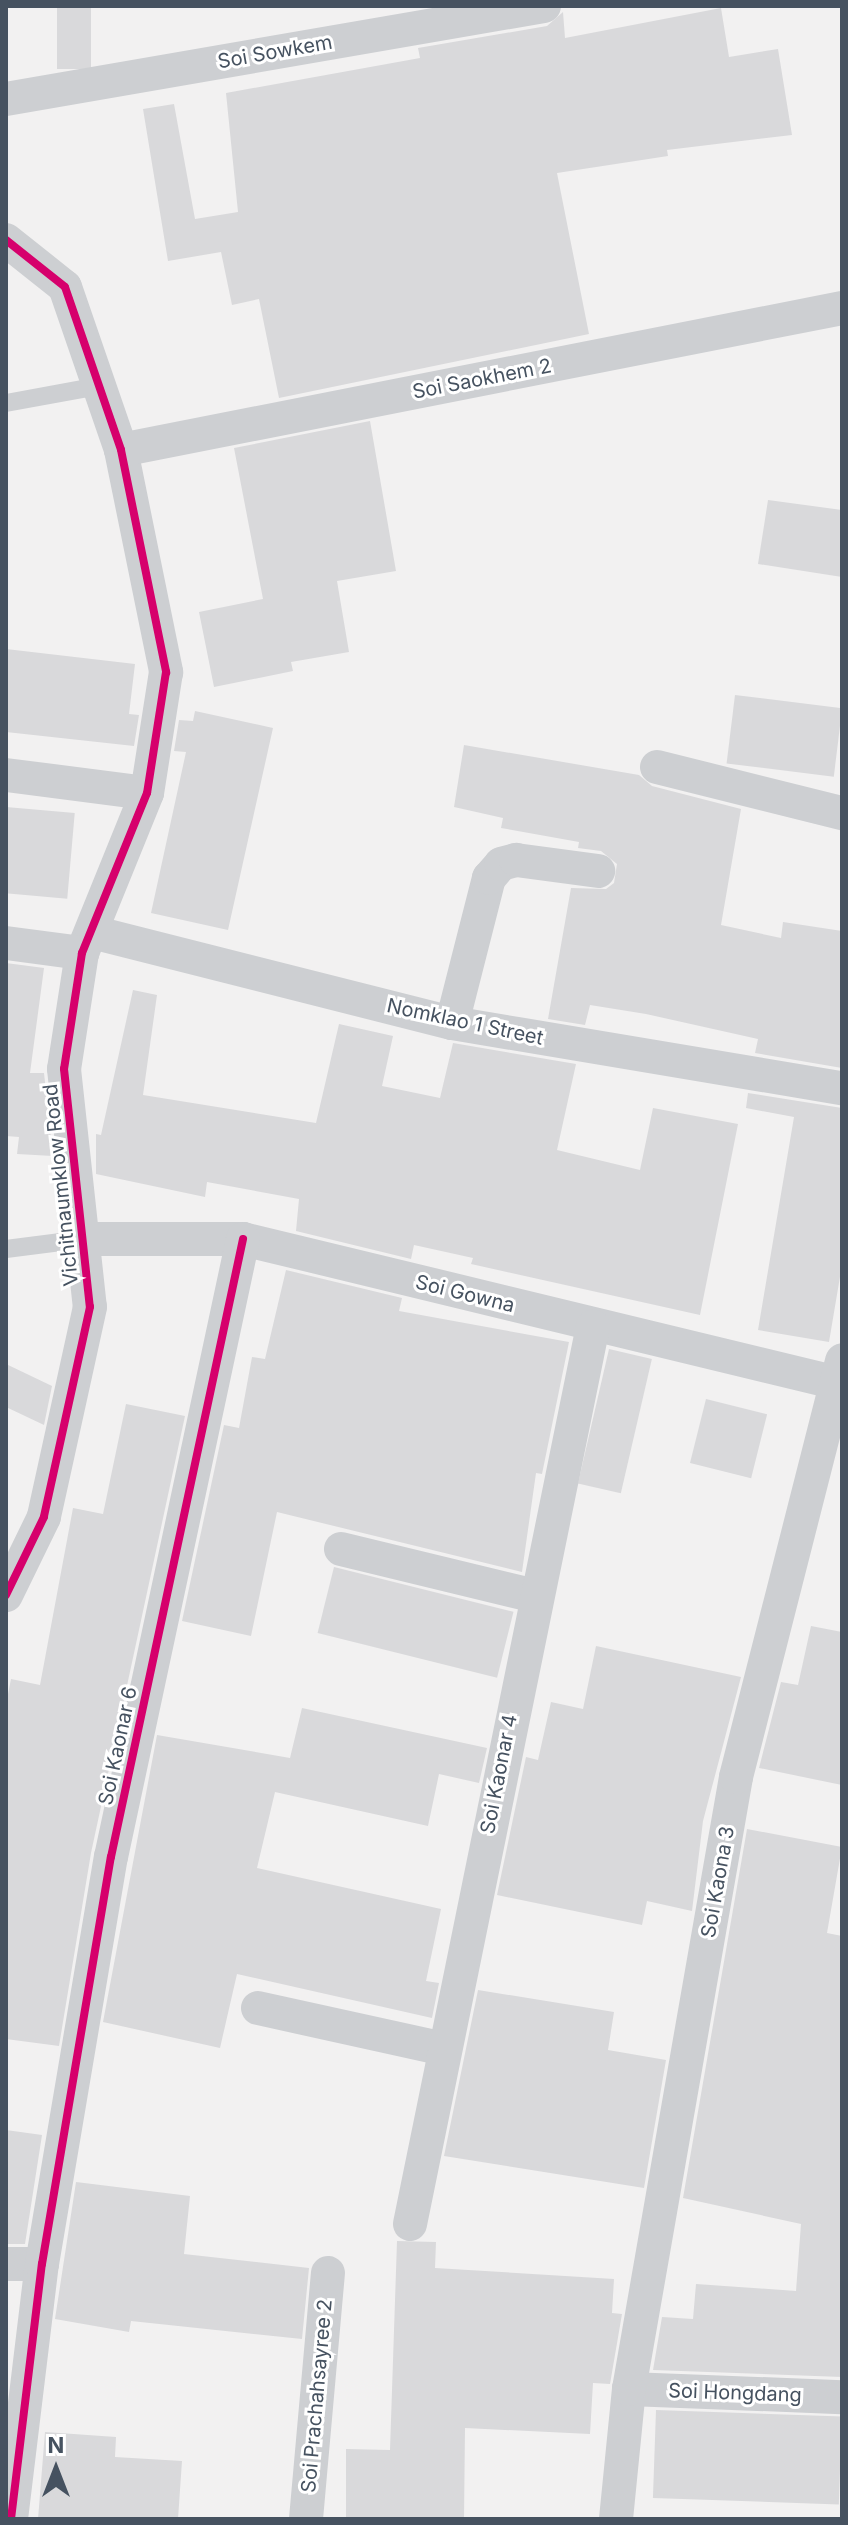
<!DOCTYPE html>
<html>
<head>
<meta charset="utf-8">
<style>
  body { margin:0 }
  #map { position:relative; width:848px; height:2525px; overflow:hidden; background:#f2f1f1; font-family:Inter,sans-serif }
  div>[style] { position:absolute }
  .building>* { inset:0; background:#d9d9db; transform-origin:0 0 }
  .lane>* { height:18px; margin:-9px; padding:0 9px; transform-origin:9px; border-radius:9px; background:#cdcfd2 }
  .street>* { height:34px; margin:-17px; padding:0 17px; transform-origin:17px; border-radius:17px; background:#cdcfd2 }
  .cycleway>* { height:8px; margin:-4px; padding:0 4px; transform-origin:4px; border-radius:4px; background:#d6006c }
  span { translate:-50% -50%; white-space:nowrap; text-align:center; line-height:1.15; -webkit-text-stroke:6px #fff; paint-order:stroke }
  .street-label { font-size:20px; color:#465260 }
  .frame { position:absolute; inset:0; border:8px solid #465260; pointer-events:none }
  .north { position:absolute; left:16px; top:2429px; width:80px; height:80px; -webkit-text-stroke:6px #fff; paint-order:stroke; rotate:0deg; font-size:22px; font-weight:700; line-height:32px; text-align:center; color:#465260 }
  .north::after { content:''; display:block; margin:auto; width:28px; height:36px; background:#465260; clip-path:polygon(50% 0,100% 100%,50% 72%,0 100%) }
</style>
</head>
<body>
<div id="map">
  <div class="building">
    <div style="left:57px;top:6px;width:34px;height:63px"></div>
    <div style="clip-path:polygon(721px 8px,729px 57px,778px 49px,792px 135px,667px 150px,668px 156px,557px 173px,589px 334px,279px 398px,259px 299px,232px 305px,221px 252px,168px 261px,143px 109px,174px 104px,195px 219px,238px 212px,226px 93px,420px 58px,418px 48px,547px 26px,563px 12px,565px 38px)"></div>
    <div style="clip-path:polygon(370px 421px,396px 571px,337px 581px,349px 652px,291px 662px,293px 671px,214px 687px,199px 612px,263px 599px,234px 448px)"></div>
    <div style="clip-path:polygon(768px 500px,842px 510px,842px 577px,758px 564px)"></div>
    <div style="clip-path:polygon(6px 649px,135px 664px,129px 714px,139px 715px,134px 746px,6px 732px)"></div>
    <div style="left:735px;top:695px;width:108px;height:69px;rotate:7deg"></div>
    <div style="clip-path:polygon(195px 711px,273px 728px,228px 930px,151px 913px,186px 752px,174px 751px,179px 720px,193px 721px)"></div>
    <div style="clip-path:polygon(464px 745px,639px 775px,652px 786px,741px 809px,721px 925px,781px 938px,783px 922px,842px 931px,842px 1068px,755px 1053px,758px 1039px,646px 1014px,590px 1005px,585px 1025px,548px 1019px,571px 888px,606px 889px,614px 883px,617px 864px,601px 851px,578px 848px,579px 842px,501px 828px,503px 818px,454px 807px)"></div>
    <div style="left:6px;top:807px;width:69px;height:86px;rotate:5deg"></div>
    <div style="clip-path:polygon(6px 963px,44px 968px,30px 1073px,44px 1073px,53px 1156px,17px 1154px,19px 1137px,6px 1136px)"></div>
    <div style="clip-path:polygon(133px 990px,157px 995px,143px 1095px,316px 1123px,339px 1024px,393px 1036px,382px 1086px,440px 1098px,453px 1043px,576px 1064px,557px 1150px,640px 1170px,653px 1108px,738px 1124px,700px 1315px,471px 1264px,473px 1258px,414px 1245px,411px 1259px,296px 1231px,299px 1199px,207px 1182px,205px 1197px,96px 1174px,96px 1134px,101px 1135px)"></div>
    <div style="clip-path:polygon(748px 1093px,842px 1108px,842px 1265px,829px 1342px,758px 1330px,794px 1117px,746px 1108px)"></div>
    <div style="clip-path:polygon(286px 1270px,402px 1298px,399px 1311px,569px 1342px,542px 1474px,536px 1473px,522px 1572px,277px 1512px,251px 1636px,182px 1621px,224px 1425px,239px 1428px,252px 1357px,265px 1359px)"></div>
    <div style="left:609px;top:1349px;width:44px;height:138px;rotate:13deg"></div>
    <div style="clip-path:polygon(6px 1364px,52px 1386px,44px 1425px,6px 1407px)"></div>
    <div style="left:706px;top:1399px;width:63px;height:66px;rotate:14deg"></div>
    <div style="clip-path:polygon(126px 1404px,185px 1416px,91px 1853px,59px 2046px,6px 2039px,6px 1704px,11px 1679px,40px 1685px,73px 1508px,103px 1514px)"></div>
    <div style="left:334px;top:1567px;width:185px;height:68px;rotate:14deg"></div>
    <div style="clip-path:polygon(811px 1626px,842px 1632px,842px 1785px,759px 1768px,781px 1682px,798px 1685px)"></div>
    <div style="clip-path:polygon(596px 1646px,741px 1677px,703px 1821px,692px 1911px,647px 1901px,642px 1925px,497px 1895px,526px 1757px,538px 1760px,551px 1702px,583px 1709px)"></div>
    <div style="clip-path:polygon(302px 1708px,487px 1748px,479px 1783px,439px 1774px,428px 1826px,275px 1792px,257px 1868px,441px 1909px,426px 1981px,439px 1983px,432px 2018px,237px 1974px,220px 2048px,103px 2022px,157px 1735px,290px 1758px)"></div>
    <div style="clip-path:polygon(747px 1829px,842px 1847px,827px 1933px,842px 1936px,842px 2377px,653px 2370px,662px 2317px,693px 2319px,696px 2284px,796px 2291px,801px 2224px,683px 2198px)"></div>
    <div style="clip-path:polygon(478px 1990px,614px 2012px,608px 2050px,666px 2060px,644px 2188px,444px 2156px)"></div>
    <div style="clip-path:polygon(6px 2130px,42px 2135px,25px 2244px,6px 2244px)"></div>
    <div style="clip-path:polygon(76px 2182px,190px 2196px,184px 2254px,309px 2268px,302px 2339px,131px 2321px,129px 2332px,55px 2319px)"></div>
    <div style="clip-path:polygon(397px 2241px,436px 2242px,435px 2268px,614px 2279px,612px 2313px,622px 2314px,610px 2384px,593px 2383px,590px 2434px,465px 2428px,464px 2519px,346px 2519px,346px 2449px,390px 2450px)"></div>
    <div style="left:656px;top:2410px;width:186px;height:88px;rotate:2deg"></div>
    <div style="clip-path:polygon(45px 2432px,116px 2437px,115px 2457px,182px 2461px,178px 2519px,38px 2519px)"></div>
  </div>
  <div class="lane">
    <div style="left:6px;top:403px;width:95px;rotate:-10.4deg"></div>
    <div style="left:6px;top:1249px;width:79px;rotate:-7.3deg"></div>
  </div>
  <div class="street">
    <div style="left:6px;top:99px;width:546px;rotate:-9.81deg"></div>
    <div style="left:6px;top:240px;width:75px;rotate:38.5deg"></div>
    <div style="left:65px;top:287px;width:172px;rotate:71deg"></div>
    <div style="left:121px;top:450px;width:227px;rotate:78.5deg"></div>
    <div style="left:166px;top:672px;width:122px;rotate:98.9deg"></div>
    <div style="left:147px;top:793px;width:173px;rotate:112.1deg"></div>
    <div style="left:82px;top:953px;width:117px;rotate:98.8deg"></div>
    <div style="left:64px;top:1069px;width:239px;rotate:83.8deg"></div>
    <div style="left:90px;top:1307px;width:215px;rotate:102.4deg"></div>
    <div style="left:44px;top:1517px;width:87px;rotate:116deg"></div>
    <div style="left:121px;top:450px;width:735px;rotate:-11.14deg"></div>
    <div style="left:657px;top:767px;width:191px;rotate:14deg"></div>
    <div style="left:6px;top:775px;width:142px;rotate:7.3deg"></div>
    <div style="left:92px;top:932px;width:371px;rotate:14.2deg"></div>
    <div style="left:452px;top:1023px;width:395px;rotate:9.5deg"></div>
    <div style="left:6px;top:943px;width:77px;rotate:7.5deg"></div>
    <div style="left:452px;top:1023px;width:150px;rotate:-75.7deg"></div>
    <div style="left:489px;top:878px;width:18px;rotate:-49deg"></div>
    <div style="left:501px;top:864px;width:16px;rotate:-15deg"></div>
    <div style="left:516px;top:860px;width:83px;rotate:7.6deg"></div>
    <div style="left:84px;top:1239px;width:159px"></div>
    <div style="left:243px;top:1239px;width:616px;rotate:13.61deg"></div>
    <div style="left:341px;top:1549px;width:201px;rotate:13.6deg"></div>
    <div style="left:258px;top:2008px;width:190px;rotate:12.4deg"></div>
    <div style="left:410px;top:2224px;width:916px;rotate:-78.48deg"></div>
    <div style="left:6px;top:2264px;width:36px"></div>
    <div style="left:629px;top:2389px;width:213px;rotate:2.2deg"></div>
    <div style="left:11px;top:2519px;width:257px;rotate:-83.1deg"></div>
    <div style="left:42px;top:2264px;width:413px;rotate:-80.4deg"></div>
    <div style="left:111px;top:1857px;width:632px;rotate:-77.94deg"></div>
    <div style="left:306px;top:2519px;width:247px;rotate:-84.9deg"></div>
    <div style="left:616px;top:2519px;width:131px;rotate:-84.3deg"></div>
    <div style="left:629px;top:2389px;width:621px;rotate:-80.08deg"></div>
    <div style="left:736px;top:1777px;width:430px;rotate:-75.7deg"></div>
  </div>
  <div class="cycleway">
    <div style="left:6px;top:240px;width:75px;rotate:38.5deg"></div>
    <div style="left:65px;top:287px;width:172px;rotate:71deg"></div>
    <div style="left:121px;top:450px;width:227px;rotate:78.5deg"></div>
    <div style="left:166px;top:672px;width:122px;rotate:98.9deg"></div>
    <div style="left:147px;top:793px;width:173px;rotate:112.1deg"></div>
    <div style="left:82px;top:953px;width:117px;rotate:98.8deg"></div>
    <div style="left:64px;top:1069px;width:239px;rotate:83.8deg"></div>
    <div style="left:90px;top:1307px;width:215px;rotate:102.4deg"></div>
    <div style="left:44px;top:1517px;width:87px;rotate:116deg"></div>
    <div style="left:11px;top:2519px;width:257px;rotate:-83.1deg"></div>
    <div style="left:42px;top:2264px;width:413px;rotate:-80.4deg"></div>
    <div style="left:111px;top:1857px;width:632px;rotate:-77.94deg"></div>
  </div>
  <div class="street-label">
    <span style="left:275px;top:52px;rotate:-10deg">Soi Sowkem</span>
    <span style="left:482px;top:379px;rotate:-11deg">Soi Saokhem 2</span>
    <span style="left:465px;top:1022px;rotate:12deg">Nomklao 1 Street</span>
    <span style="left:61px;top:1185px;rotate:-96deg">Vichitnaumklow Road</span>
    <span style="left:465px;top:1294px;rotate:14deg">Soi Gowna</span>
    <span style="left:118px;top:1746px;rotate:-78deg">Soi Kaonar 6</span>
    <span style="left:499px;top:1774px;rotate:-79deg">Soi Kaonar 4</span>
    <span style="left:718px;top:1882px;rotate:-80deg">Soi Kaona 3</span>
    <span style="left:735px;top:2393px;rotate:2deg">Soi Hongdang</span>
    <span style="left:317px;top:2396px;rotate:-85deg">Soi Prachahsayree 2</span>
  </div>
  <div class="frame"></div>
  <div class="north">N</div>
</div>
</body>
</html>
